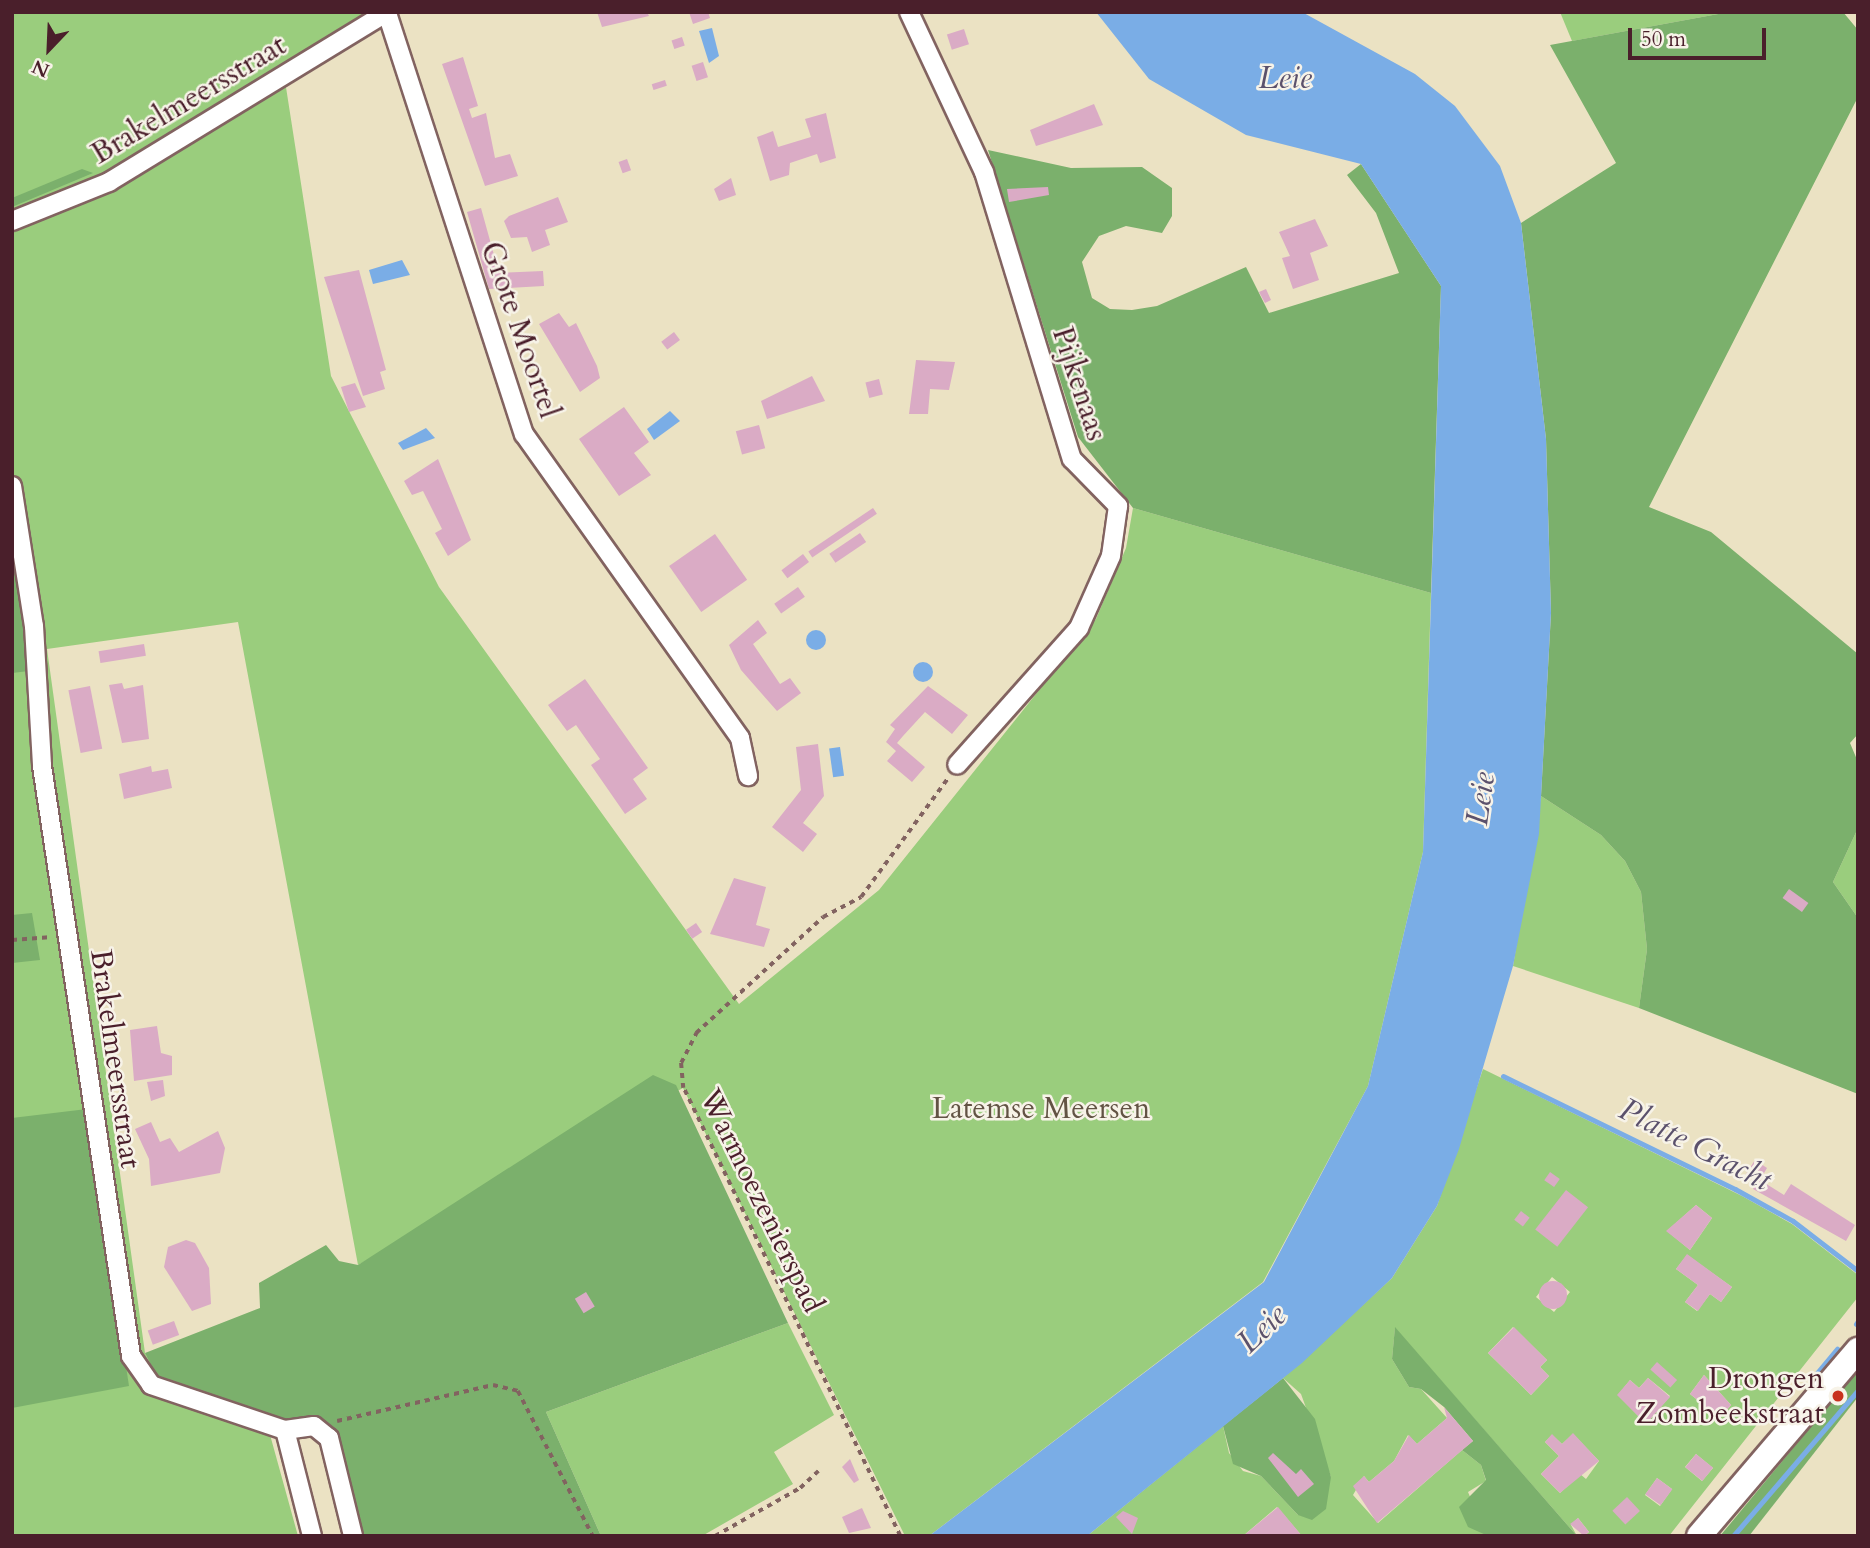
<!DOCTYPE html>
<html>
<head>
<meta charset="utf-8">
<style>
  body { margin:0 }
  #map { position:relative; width:1870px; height:1548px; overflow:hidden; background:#ebe2c3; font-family:Cardo,serif }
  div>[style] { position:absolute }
  .green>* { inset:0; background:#9acd7d }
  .forest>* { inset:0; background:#7bb06c }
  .water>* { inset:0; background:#7aade6; transform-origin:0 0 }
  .round { border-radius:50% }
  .stream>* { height:5px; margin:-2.5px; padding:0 2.5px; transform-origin:2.5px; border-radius:2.5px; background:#7aade6 }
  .building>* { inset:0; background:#daabc5; transform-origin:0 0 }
  .path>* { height:3.5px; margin-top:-1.75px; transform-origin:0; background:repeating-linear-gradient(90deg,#826360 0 5px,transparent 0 10px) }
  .roads { filter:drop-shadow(2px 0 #826360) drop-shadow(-2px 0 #826360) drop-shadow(0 2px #826360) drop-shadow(0 -2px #826360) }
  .street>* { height:18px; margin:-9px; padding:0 9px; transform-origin:9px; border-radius:9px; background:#fff }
  .secondary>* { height:24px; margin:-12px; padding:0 12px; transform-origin:12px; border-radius:12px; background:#fff }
  .dots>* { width:19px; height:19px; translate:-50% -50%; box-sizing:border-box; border:4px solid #f7f3e8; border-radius:50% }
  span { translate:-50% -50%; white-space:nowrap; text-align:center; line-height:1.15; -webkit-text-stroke:5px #f7f3e8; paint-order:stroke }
  .street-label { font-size:30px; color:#4a1f2b }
  .park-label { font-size:30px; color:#625344 }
  .poi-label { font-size:30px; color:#4a1f2b }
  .right { translate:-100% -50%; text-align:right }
  .water-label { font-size:32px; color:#5b516c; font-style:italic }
  .frame { position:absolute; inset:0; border:14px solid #4a1f2b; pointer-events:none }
  .north { position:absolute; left:14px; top:14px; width:70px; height:70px; -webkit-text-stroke:5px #f7f3e8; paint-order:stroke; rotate:203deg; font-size:19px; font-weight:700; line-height:28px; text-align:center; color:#4a1f2b }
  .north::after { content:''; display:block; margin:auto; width:24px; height:32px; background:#4a1f2b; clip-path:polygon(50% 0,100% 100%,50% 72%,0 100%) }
  .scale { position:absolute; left:1628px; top:28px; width:138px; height:32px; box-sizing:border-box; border:4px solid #4a1f2b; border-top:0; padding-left:9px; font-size:21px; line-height:24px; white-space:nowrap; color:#4a1f2b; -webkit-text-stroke:5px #f7f3e8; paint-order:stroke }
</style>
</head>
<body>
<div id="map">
  <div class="green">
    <div style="clip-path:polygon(12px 12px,366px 12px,283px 68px,331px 376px,439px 587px,739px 1004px,879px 890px,1096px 619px,1126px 548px,1133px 508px,1431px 593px,1423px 852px,1368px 1086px,1263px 1282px,929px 1536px,905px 1536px,683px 1088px,358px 1265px,238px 622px,47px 649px,145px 1353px,157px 1378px,264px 1413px,298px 1536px,12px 1536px)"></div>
    <div style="clip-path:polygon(1560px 12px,1729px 12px,1572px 41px)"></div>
    <div style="clip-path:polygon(1541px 796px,1601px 835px,1625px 861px,1641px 892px,1647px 949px,1639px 1008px,1513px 966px)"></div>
    <div style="clip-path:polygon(1858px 828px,1858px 918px,1833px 882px)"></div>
    <div style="clip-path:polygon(evenodd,1483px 1069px,1742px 1196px,1792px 1224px,1858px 1275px,1858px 1297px,1676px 1527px,1669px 1536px,1584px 1536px,1589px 1532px,1578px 1518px,1571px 1525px,1577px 1536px,1395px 1328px,1392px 1359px,1409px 1387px,1421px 1389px,1447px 1418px,1417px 1444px,1408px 1435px,1394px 1461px,1369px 1482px,1364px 1476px,1353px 1495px,1378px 1523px,1462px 1450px,1481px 1465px,1486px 1481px,1468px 1492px,1486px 1535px,1512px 1536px,1302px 1536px,1277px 1507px,1243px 1536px,1087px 1536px,1223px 1426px,1229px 1453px,1243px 1471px,1261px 1476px,1298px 1515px,1331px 1477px,1301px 1394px,1283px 1378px,1392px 1278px,1437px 1206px,1483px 1069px,1696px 1205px,1712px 1218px,1690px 1250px,1667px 1231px,1696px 1205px,1483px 1069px,1687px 1255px,1732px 1287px,1721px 1302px,1710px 1294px,1697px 1311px,1685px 1302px,1698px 1285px,1676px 1269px,1687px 1255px,1483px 1069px,1552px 1277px,1570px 1292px,1554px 1312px,1536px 1297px,1552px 1277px,1483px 1069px,1513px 1327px,1547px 1360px,1540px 1367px,1549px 1376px,1531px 1395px,1488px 1353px,1513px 1327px,1483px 1069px,1704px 1375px,1731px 1405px,1720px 1418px,1690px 1394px,1704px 1375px,1483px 1069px,1648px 1378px,1670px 1396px,1646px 1424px,1618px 1395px,1630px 1380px,1639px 1388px,1648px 1378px,1483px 1069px,1573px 1434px,1599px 1461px,1586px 1479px,1580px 1474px,1560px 1493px,1541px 1474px,1559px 1456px,1545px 1442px,1552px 1435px,1562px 1444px,1573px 1434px,1483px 1069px,1696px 1454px,1713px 1468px,1702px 1481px,1685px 1467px,1696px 1454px,1483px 1069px,1657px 1478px,1672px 1489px,1660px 1506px,1645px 1495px,1657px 1478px)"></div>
    <div style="clip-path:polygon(788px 1323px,834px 1415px,774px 1452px,793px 1484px,702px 1536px,601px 1536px,546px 1412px)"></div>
  </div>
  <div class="forest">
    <div style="clip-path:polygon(1729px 12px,1843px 12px,1858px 30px,1858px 97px,1649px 507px,1711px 532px,1858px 654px,1858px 734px,1850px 743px,1858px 762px,1858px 828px,1833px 882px,1858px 918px,1858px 1094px,1639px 1008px,1647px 949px,1641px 892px,1625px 861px,1601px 835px,1541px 796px,1551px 613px,1546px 439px,1521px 223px,1616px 163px,1550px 45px)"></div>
    <div style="clip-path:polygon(988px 150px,1071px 168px,1142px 167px,1172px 188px,1172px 216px,1162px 233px,1126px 226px,1099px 236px,1082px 262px,1092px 298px,1110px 309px,1132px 310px,1157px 306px,1246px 267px,1269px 313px,1399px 273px,1376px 213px,1347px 175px,1361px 164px,1441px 286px,1431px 593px,1133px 508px,1078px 437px)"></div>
    <div style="clip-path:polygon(82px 169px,93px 173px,12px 207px,12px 198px)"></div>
    <div style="clip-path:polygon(20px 559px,29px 671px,12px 673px,12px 560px)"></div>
    <div style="clip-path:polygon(32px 913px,40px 960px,12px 963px,12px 915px)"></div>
    <div style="clip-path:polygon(653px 1075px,676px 1085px,788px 1323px,546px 1412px,601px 1536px,358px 1536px,330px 1430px,320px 1420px,284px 1419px,157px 1378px,145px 1353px,260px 1308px,259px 1283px,326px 1245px,339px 1261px,358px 1265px)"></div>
    <div style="clip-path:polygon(87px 1109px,129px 1386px,12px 1408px,12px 1118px)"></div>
    <div style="clip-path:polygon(1395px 1327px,1577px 1536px,1486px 1535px,1468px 1527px,1459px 1507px,1486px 1480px,1481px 1465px,1462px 1450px,1473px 1441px,1444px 1407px,1421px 1389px,1409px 1387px,1392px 1359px)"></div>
    <div style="clip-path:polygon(1858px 1370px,1858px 1397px,1749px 1536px,1720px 1536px)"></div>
    <div style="clip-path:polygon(1283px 1378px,1315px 1419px,1331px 1477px,1326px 1509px,1312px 1520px,1298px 1515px,1261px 1476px,1233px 1464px,1223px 1426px)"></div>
  </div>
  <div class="water">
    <div style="clip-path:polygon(1096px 12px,1302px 12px,1415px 74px,1455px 106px,1500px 166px,1521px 223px,1546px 439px,1551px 613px,1539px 834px,1513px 966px,1459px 1149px,1437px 1206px,1392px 1278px,1302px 1363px,1087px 1536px,929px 1536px,1264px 1282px,1368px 1086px,1423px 852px,1441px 286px,1361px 164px,1246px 135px,1149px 79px)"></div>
    <div style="clip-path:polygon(712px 28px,719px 56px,709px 63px,699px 31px)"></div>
    <div style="clip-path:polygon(402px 260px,410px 275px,373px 284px,369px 270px)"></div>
    <div style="clip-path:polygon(670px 411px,680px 421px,654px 440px,647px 429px)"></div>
    <div style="clip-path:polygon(426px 428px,435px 438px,403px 450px,398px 443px)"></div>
    <div class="round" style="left:806px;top:630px;width:20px;height:20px"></div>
    <div class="round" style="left:913px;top:662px;width:20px;height:20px"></div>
    <div style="left:840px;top:747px;width:29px;height:11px;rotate:82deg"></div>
  </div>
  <div class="stream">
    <div style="left:1503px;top:1076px;width:258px;rotate:26deg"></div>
    <div style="left:1735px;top:1189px;width:66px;rotate:28.9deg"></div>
    <div style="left:1793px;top:1221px;width:82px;rotate:37.6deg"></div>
    <div style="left:1856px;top:1324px;width:4px;rotate:-56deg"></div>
    <div style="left:1816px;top:1374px;width:33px;rotate:-50deg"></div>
    <div style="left:1733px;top:1536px;width:192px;rotate:-49.4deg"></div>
  </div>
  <div class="building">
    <div style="clip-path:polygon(597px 12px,647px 12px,649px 16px,602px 27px)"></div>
    <div style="clip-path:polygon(689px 12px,708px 12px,710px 18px,693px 24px)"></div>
    <div style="left:964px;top:29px;width:16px;height:18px;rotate:72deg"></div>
    <div style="left:682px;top:37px;width:9px;height:11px;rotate:72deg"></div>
    <div style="clip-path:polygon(463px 57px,478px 106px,469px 109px,472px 118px,486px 113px,495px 158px,510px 154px,518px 176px,485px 186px,442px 64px)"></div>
    <div style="left:703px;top:62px;width:16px;height:12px;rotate:72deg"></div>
    <div style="left:665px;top:80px;width:6px;height:14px;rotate:72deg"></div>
    <div style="clip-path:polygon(1094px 104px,1103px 125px,1036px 146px,1030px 130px)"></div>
    <div style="clip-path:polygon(826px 113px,836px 158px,820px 163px,817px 154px,790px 163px,789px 175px,770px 181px,757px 137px,773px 131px,778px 147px,811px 137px,805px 119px)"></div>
    <div style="left:627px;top:159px;width:12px;height:9px;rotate:70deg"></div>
    <div style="clip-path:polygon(731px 178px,736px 195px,719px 201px,714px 189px)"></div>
    <div style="clip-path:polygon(1048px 187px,1049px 195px,1009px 202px,1007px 189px)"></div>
    <div style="clip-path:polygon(558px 197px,568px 222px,545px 230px,550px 245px,532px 252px,527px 237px,511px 238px,504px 221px,509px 216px)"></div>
    <div style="clip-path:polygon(481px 208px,499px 273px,543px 271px,544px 286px,489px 289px,467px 212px)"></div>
    <div style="clip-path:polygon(1315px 219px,1328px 246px,1310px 253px,1319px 280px,1293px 289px,1282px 258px,1290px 256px,1279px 232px)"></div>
    <div style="clip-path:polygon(359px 270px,386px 370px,380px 372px,385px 389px,363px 396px,324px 277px)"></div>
    <div style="clip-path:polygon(1266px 289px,1271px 300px,1265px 303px,1259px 292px)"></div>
    <div style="clip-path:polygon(559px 313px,569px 327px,576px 323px,597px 366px,600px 378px,580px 392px,539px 324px)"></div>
    <div style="left:674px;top:332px;width:10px;height:16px;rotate:53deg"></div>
    <div style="clip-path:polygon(916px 360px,955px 362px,949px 390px,930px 389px,928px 414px,909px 414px)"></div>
    <div style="clip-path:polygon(812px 376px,825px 401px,767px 419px,761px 401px)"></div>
    <div style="left:879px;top:379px;width:16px;height:14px;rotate:76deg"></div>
    <div style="clip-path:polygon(355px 383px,366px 407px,349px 412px,341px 387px)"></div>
    <div style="clip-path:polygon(624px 407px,649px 442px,634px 453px,651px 475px,619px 496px,579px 439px)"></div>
    <div style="left:759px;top:425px;width:24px;height:24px;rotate:75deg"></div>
    <div style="clip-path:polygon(438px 459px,471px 540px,448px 556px,435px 533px,442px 529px,423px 491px,412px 495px,404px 481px)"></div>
    <div style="left:873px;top:508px;width:7px;height:78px;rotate:56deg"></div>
    <div style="left:860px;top:533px;width:11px;height:37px;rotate:56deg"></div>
    <div style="left:715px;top:534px;width:56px;height:56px;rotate:55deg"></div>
    <div style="left:803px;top:554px;width:10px;height:27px;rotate:53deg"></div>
    <div style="left:798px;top:587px;width:12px;height:29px;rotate:55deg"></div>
    <div style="clip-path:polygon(758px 620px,767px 633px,753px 644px,780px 684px,790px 678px,801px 693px,777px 711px,741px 670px,729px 645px)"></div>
    <div style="left:144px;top:644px;width:12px;height:46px;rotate:81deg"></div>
    <div style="clip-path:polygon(585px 679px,648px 768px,633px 779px,647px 799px,625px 814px,591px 765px,600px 759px,576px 725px,567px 731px,548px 705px)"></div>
    <div style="clip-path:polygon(122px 683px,124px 689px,143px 685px,149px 739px,122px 743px,109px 685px)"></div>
    <div style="left:90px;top:686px;width:64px;height:22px;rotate:79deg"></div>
    <div style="clip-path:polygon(928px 686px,968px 715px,952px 734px,925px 712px,903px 736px,897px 743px,925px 767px,912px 782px,887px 761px,896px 751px,886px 742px,895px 729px,890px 725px)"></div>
    <div style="clip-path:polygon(818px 744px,824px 796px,803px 823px,817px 834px,803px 852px,772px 827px,801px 790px,796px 747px)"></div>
    <div style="clip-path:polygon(151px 766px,152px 772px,168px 769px,172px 788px,124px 799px,119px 774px)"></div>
    <div style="clip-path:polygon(734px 878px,766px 887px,756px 925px,770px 929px,764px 947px,710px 934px)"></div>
    <div style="left:1789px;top:889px;width:24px;height:11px;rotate:36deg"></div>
    <div style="left:696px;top:923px;width:11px;height:12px;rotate:56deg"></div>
    <div style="clip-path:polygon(157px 1026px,161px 1053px,172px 1056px,172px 1075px,134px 1081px,130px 1030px)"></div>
    <div style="clip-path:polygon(163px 1080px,165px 1096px,151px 1101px,147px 1082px)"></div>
    <div style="clip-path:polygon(151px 1122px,160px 1142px,170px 1138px,179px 1152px,218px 1131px,225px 1148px,220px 1173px,151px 1186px,149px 1159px,135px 1129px)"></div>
    <div style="clip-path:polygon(1755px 1160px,1767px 1168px,1760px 1180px,1784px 1195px,1791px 1184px,1855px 1225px,1846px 1241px,1753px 1189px,1758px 1181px,1746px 1174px)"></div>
    <div style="left:1550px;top:1172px;width:12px;height:10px;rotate:35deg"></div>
    <div style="left:1566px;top:1190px;width:28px;height:50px;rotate:38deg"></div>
    <div style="clip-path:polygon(1696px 1205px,1712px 1218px,1690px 1250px,1666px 1231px)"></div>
    <div style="left:1521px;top:1211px;width:11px;height:11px;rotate:38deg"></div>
    <div style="clip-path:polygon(186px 1240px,195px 1243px,209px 1268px,211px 1304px,192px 1311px,164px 1267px,168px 1247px)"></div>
    <div style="clip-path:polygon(1687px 1254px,1732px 1287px,1721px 1302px,1710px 1294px,1698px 1311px,1685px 1302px,1698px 1285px,1676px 1269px)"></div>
    <div class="round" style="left:1539px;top:1281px;width:28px;height:28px"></div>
    <div style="left:586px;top:1292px;width:17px;height:13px;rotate:59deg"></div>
    <div style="left:174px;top:1321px;width:15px;height:28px;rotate:70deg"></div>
    <div style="clip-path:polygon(1514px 1327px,1547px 1360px,1540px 1367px,1549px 1376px,1531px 1395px,1488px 1353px)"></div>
    <div style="left:1657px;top:1362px;width:27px;height:10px;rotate:42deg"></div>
    <div style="clip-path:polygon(1704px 1375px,1731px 1405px,1720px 1418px,1690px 1394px)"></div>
    <div style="clip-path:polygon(1648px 1378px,1670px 1397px,1646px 1424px,1617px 1395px,1630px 1380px,1639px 1388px)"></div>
    <div style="clip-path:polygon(1444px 1407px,1473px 1441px,1377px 1523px,1353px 1486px,1364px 1476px,1369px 1482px,1394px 1461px,1409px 1435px,1417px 1444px,1447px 1418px)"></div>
    <div style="clip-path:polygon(1573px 1433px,1599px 1461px,1560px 1493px,1541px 1474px,1559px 1456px,1545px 1442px,1552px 1434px,1562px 1444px)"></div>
    <div style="clip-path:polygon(1273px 1453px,1296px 1474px,1301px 1469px,1314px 1484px,1298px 1497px,1268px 1458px)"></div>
    <div style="left:1696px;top:1454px;width:22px;height:17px;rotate:39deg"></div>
    <div style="clip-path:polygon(850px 1459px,859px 1480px,854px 1483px,842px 1467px)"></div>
    <div style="left:1657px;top:1478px;width:19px;height:20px;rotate:36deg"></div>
    <div style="left:1627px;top:1497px;width:19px;height:20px;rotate:47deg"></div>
    <div style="clip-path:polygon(1278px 1507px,1302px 1536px,1243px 1536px)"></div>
    <div style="clip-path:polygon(862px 1508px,871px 1528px,849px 1533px,842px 1517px)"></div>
    <div style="clip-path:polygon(1123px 1511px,1138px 1518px,1132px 1534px,1116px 1517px)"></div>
    <div style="clip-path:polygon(1578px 1518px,1589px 1532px,1584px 1536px,1570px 1524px)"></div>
  </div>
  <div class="path">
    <div style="left:12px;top:940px;width:40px;rotate:-4.3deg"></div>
    <div style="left:337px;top:1421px;width:160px;rotate:-13deg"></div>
    <div style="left:493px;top:1385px;width:26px;rotate:13deg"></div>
    <div style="left:518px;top:1391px;width:163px;rotate:62.7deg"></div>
    <div style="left:715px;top:1536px;width:98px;rotate:-29.5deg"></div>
    <div style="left:800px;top:1488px;width:25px;rotate:-43deg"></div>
    <div style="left:900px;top:1536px;width:498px;rotate:-115.8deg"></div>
    <div style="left:683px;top:1088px;width:25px;rotate:-95deg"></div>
    <div style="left:681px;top:1063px;width:34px;rotate:-63deg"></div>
    <div style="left:696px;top:1033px;width:172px;rotate:-42.4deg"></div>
    <div style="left:823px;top:917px;width:43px;rotate:-27.8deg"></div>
    <div style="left:861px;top:897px;width:147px;rotate:-53.8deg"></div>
  </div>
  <div class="roads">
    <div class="street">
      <div style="left:909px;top:12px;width:177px;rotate:64.9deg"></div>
      <div style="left:984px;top:172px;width:300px;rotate:73deg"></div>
      <div style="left:1072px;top:459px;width:66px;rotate:45.6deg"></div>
      <div style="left:1118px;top:506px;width:50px;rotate:98deg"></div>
      <div style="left:1111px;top:556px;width:79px;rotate:114deg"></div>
      <div style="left:1079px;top:628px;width:183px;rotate:131.7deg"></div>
      <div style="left:387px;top:13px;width:443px;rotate:72deg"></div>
      <div style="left:524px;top:434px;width:373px;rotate:54.6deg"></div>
      <div style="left:740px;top:738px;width:39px;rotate:78deg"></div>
      <div style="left:12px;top:221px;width:105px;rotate:-21.9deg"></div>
      <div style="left:109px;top:182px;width:327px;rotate:-31.4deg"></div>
      <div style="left:12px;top:486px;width:142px;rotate:81.1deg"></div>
      <div style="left:34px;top:626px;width:140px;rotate:86.7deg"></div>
      <div style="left:42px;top:766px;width:597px;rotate:81.42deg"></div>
      <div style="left:131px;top:1356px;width:35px;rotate:55deg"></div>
      <div style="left:151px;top:1385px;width:141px;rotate:18.6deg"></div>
      <div style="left:285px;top:1430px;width:109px;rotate:75.7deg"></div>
      <div style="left:285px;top:1430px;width:29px;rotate:-8deg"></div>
      <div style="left:314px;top:1426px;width:19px;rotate:39deg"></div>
      <div style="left:329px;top:1438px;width:101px;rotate:76.2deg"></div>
    </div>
    <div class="secondary">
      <div style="left:1699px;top:1536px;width:245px;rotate:-49.5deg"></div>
    </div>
  </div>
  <div class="dots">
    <div style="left:1838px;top:1396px;background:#c8321e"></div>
  </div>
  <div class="street-label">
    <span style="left:189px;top:100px;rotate:-31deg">Brakelmeersstraat</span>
    <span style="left:520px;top:330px;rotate:71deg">Grote Moortel</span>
    <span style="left:1079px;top:384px;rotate:72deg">Pijkenaas</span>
    <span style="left:115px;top:1059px;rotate:82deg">Brakelmeersstraat</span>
    <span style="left:761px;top:1201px;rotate:64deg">Warmoezenierspad</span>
  </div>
  <div class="park-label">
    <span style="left:1041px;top:1109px">Latemse Meersen</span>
  </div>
  <div class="poi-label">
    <span class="right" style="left:1824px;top:1396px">Drongen<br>Zombeekstraat</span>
  </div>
  <div class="water-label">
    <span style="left:1285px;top:78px">Leie</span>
    <span style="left:1481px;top:799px;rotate:-82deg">Leie</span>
    <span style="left:1695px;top:1145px;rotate:27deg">Platte Gracht</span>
    <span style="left:1262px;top:1329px;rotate:-44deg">Leie</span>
  </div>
  <div class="frame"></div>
  <div class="north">N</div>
  <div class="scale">50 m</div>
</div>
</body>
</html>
